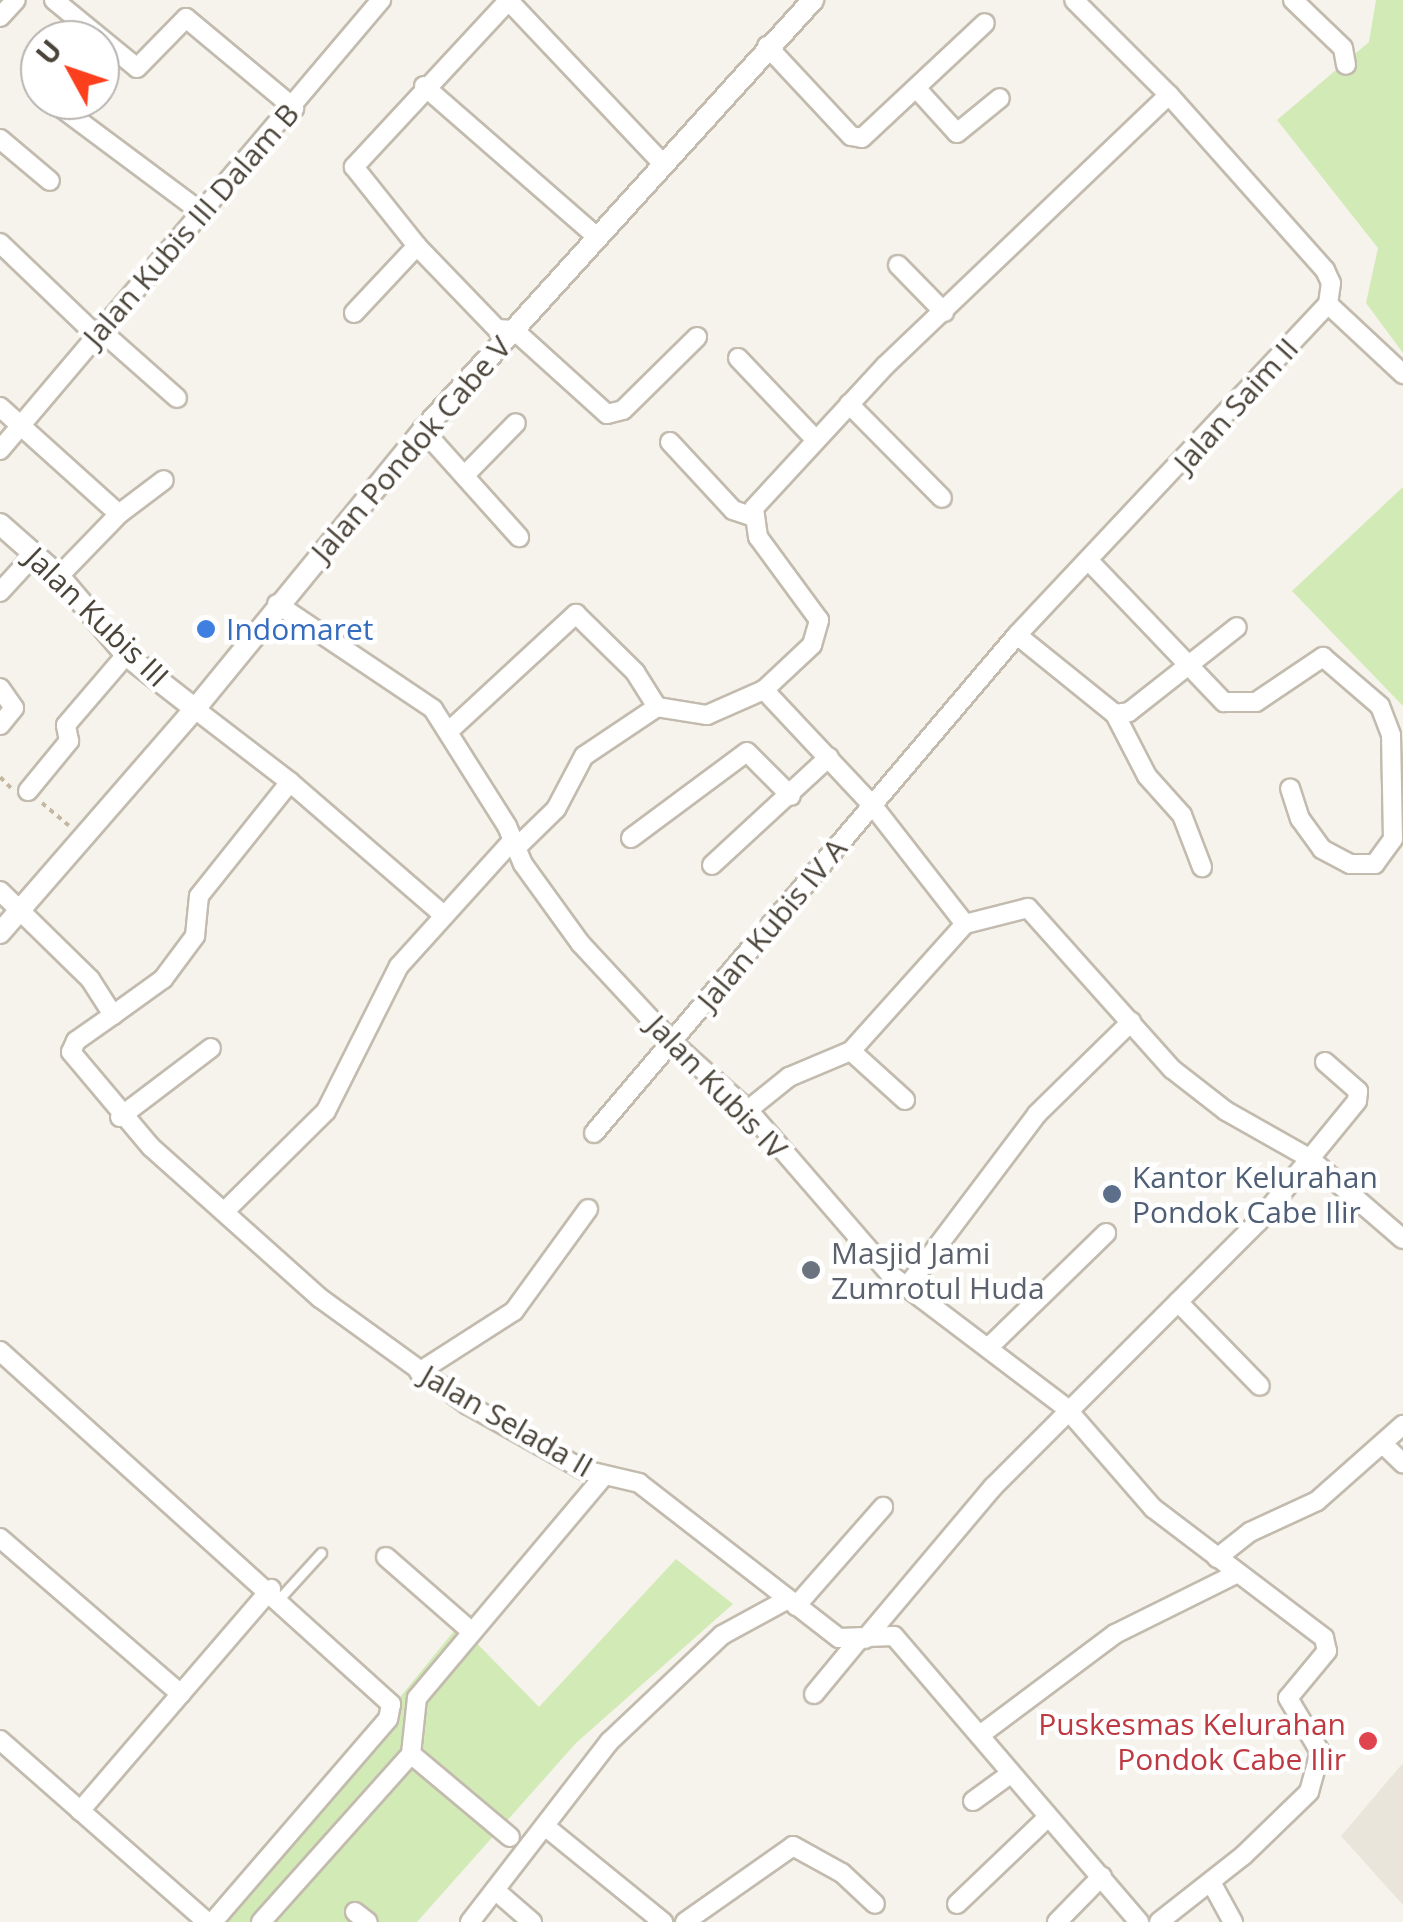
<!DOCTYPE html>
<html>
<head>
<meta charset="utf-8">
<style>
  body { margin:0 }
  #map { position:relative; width:1403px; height:1922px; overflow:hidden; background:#f6f3ec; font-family:"Open Sans",sans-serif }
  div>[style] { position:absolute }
  .residential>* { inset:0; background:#eae5da }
  .green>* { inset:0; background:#d2eab5 }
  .path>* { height:4px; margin-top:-2px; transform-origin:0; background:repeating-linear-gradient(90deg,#c4b79f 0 5px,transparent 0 10px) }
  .roads { filter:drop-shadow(2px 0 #c2bbae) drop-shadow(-2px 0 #c2bbae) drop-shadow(0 2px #c2bbae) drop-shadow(0 -2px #c2bbae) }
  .service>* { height:9px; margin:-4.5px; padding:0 4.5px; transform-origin:4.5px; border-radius:4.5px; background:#fff }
  .minor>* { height:18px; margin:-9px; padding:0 9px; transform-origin:9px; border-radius:9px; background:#fff }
  .tertiary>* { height:20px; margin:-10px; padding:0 10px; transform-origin:10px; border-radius:10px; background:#fff }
  .dots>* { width:28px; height:28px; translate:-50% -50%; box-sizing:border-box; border:5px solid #fff; border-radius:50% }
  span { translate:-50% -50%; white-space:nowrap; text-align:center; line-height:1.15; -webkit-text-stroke:9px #fff; paint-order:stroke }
  .street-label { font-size:30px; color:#4b4439 }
  .shop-label { font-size:30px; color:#366cbe }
  .left { translate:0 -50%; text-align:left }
  .service-label { font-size:30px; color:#4e5e75 }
  .worship-label { font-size:30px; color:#5b616d }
  .health-label { font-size:30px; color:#be3a42 }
  .right { translate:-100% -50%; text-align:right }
  .north { position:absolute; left:20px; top:20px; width:100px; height:100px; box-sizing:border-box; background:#fff; border:2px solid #b7b4b0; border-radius:50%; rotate:310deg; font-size:28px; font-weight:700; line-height:40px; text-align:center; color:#4b4439 }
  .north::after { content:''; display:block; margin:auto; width:35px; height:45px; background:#fc3f1d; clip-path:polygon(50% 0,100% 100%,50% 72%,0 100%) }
</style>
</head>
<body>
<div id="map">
  <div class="residential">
    <div style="clip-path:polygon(1403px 1763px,1403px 1905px,1341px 1836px)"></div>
  </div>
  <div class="green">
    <div style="clip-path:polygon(1376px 0,1403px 0,1403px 353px,1366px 303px,1378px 248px,1277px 120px,1369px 42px)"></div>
    <div style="clip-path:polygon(1403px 487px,1403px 706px,1292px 591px)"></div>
    <div style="clip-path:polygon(676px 1559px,733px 1604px,576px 1743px,417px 1922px,216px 1922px,459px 1625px,539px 1707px)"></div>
  </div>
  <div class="path">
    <div style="left:0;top:777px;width:16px;rotate:45deg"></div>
    <div style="left:42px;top:803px;width:35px;rotate:40deg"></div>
  </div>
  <div class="roads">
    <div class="service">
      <div style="left:280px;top:1598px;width:61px;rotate:-47.7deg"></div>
    </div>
    <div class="minor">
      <div style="left:54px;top:0;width:107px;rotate:39.3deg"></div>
      <div style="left:137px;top:68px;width:70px;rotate:-45.6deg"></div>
      <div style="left:186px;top:18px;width:141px;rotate:39.8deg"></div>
      <div style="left:508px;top:0;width:223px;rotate:46.6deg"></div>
      <div style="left:509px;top:0;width:228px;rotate:132.9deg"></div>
      <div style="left:354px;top:167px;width:101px;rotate:51.4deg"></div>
      <div style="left:417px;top:246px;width:115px;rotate:46.1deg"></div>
      <div style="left:497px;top:329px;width:17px;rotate:3deg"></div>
      <div style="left:514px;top:330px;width:125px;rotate:42.1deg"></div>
      <div style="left:607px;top:414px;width:16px;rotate:-14deg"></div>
      <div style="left:623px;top:410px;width:104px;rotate:-44.6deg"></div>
      <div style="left:1293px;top:0;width:69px;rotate:43.8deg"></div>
      <div style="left:1343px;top:48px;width:17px;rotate:80deg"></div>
      <div style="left:0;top:17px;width:23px;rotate:-47deg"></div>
      <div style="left:767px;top:46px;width:123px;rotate:47deg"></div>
      <div style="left:851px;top:136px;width:11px;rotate:10deg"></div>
      <div style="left:862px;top:138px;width:168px;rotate:-43.1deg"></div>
      <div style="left:424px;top:86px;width:227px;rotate:41.1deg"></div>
      <div style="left:917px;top:89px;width:59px;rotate:47.7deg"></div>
      <div style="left:957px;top:133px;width:55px;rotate:-39.1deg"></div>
      <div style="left:59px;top:106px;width:176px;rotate:36.7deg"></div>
      <div style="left:0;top:139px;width:65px;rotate:40deg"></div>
      <div style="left:0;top:243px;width:132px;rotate:43.8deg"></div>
      <div style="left:898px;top:265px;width:66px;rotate:45.6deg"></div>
      <div style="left:1328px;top:304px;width:103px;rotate:43deg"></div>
      <div style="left:354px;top:313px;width:92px;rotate:-46.8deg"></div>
      <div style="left:99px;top:329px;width:104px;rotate:41.5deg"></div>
      <div style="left:738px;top:358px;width:110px;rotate:46.5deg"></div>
      <div style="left:849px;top:404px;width:132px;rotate:45.3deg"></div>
      <div style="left:0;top:407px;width:160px;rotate:42deg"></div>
      <div style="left:423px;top:430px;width:144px;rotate:48.1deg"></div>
      <div style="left:670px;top:442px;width:93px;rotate:47.2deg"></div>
      <div style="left:733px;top:510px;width:21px;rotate:19deg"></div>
      <div style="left:0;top:450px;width:590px;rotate:-49.75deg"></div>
      <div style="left:466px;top:474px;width:71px;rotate:-45.6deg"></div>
      <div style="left:1090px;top:562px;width:194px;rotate:46.3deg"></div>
      <div style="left:1224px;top:702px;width:32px"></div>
      <div style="left:1256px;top:702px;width:81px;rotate:-33.9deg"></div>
      <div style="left:1323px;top:657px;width:75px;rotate:40.7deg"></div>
      <div style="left:1380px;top:706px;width:31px;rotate:69deg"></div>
      <div style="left:1391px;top:735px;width:104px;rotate:88.9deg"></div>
      <div style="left:1393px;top:839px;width:31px;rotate:126deg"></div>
      <div style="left:1375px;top:864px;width:25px;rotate:180deg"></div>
      <div style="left:1350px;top:864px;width:32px;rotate:-152deg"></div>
      <div style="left:1322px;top:849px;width:37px;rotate:-126deg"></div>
      <div style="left:1300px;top:819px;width:32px;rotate:-108deg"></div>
      <div style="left:59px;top:576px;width:86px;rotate:-45.9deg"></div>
      <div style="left:119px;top:514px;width:56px;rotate:-37.1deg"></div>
      <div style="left:0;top:592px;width:50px;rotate:-47.4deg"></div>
      <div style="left:277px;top:604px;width:188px;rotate:33.9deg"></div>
      <div style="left:433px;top:709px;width:138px;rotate:57.7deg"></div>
      <div style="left:507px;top:826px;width:41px;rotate:67.2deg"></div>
      <div style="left:523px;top:864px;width:99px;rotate:54.1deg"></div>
      <div style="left:581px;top:944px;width:134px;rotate:47.1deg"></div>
      <div style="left:672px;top:1042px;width:102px;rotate:41.8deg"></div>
      <div style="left:748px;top:1110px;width:218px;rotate:49.1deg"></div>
      <div style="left:891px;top:1275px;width:220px;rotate:37.2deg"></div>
      <div style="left:1066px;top:1408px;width:133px;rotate:49deg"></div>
      <div style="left:1153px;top:1508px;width:215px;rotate:37.2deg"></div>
      <div style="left:1324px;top:1638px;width:13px;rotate:77deg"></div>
      <div style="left:1327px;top:1651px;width:61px;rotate:129.7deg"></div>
      <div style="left:1288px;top:1698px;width:63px;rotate:59.3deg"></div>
      <div style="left:1320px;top:1752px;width:41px;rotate:105.4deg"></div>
      <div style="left:1309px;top:1792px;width:91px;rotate:135.9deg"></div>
      <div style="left:1244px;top:1855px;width:108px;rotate:141.8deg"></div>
      <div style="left:1017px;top:635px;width:126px;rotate:38.9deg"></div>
      <div style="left:1115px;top:714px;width:70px;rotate:62.7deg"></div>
      <div style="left:1147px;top:776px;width:52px;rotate:48.1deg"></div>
      <div style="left:1182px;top:815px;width:56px;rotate:69deg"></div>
      <div style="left:0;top:688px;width:24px;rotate:55deg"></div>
      <div style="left:14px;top:708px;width:22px;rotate:129deg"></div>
      <div style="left:1115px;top:714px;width:14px;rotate:-8deg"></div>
      <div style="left:1129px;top:712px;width:137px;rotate:-38.2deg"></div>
      <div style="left:449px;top:731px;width:173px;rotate:-42.7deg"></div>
      <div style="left:576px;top:614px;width:83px;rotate:44.5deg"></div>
      <div style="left:635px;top:672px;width:41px;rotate:57.8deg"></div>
      <div style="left:657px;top:707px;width:51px;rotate:9.1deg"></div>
      <div style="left:707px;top:715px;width:62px;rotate:-23.7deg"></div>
      <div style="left:290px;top:782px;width:200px;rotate:40.9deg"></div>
      <div style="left:28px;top:791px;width:65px;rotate:-50.6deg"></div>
      <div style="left:69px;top:741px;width:16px;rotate:-101deg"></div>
      <div style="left:66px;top:725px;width:92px;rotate:-49.4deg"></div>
      <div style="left:631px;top:838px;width:144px;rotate:-36.6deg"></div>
      <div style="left:747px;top:752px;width:62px;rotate:45deg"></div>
      <div style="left:516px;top:848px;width:56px;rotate:-44.3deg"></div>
      <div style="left:556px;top:809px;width:60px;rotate:-62.2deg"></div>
      <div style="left:584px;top:756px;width:88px;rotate:-33.9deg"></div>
      <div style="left:712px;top:865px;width:159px;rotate:-42.7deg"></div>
      <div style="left:0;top:891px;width:126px;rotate:44.4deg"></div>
      <div style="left:90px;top:979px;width:43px;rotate:57.4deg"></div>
      <div style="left:113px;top:1015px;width:45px;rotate:144.9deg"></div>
      <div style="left:76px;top:1041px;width:12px;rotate:114deg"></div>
      <div style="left:71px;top:1052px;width:124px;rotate:49.9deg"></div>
      <div style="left:151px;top:1147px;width:227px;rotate:41.8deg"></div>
      <div style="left:320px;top:1298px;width:183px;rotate:35.9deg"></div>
      <div style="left:468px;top:1405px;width:133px;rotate:29.3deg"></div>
      <div style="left:584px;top:1470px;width:57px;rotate:13.3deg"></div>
      <div style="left:639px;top:1483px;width:253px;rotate:37.8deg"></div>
      <div style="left:839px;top:1638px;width:55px;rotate:-2.1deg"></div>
      <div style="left:894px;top:1636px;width:377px;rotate:49.4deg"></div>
      <div style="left:965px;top:924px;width:148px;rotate:-127.9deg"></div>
      <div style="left:874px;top:807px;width:161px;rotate:-133.2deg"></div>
      <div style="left:764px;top:690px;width:66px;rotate:-43.2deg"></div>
      <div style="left:812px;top:645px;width:26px;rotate:-74deg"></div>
      <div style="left:819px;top:620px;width:103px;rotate:-126.3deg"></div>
      <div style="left:758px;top:537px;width:29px;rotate:-98deg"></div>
      <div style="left:754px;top:508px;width:195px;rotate:-47.3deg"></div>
      <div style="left:886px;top:365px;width:391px;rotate:-43.7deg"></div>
      <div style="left:965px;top:924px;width:65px;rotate:-14.3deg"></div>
      <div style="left:1028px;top:908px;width:216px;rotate:48.2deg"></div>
      <div style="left:1172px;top:1069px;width:68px;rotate:37.9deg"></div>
      <div style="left:1226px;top:1111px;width:95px;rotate:29.5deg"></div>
      <div style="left:1309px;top:1158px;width:124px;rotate:40.8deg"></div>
      <div style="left:113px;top:1015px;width:62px;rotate:-35.8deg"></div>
      <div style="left:163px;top:979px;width:54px;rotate:-53.3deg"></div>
      <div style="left:195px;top:936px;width:40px;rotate:-84.3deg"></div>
      <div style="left:199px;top:896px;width:146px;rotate:-51.4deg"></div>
      <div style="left:290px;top:782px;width:120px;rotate:-142.5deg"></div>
      <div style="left:851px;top:1051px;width:73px;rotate:42.2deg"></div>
      <div style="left:748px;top:1110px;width:53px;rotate:-38.8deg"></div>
      <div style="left:789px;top:1077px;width:67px;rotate:-22.8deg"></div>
      <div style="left:851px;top:1051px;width:171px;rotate:-48.1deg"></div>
      <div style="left:120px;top:1117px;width:114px;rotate:-37.2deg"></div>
      <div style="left:594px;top:1133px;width:653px;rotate:-49.66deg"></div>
      <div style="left:1017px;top:635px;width:454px;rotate:-46.8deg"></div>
      <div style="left:1328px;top:304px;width:21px;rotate:-82deg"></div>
      <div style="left:1331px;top:283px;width:14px;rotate:-115deg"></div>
      <div style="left:1325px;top:270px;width:234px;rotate:-131.7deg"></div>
      <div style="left:1169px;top:95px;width:134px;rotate:-135deg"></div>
      <div style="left:227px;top:1209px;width:139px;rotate:-44.7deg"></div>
      <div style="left:326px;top:1111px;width:162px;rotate:-63.3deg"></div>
      <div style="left:399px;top:966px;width:170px;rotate:-47.9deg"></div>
      <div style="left:906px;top:1288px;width:218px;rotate:-53deg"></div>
      <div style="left:1037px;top:1114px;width:132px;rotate:-44.4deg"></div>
      <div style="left:1178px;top:1302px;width:117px;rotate:45.7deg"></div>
      <div style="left:990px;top:1346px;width:162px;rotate:-44.2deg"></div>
      <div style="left:0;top:1351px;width:527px;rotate:42.08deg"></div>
      <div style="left:391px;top:1704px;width:15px;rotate:101deg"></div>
      <div style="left:388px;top:1719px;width:268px;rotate:130.8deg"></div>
      <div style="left:419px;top:1372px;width:113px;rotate:-32.7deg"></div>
      <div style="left:514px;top:1311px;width:126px;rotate:-54deg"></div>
      <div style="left:1383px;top:1444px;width:28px;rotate:44deg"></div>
      <div style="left:0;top:1538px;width:239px;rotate:40.8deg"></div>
      <div style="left:386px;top:1557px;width:114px;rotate:41.1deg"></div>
      <div style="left:1217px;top:1558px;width:42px;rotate:-38.2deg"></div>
      <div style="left:1250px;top:1532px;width:74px;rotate:-24.8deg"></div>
      <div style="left:1317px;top:1501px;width:115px;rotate:-41.5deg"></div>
      <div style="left:796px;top:1606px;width:132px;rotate:-48.7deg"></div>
      <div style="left:865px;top:1639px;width:199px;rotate:-49.9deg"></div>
      <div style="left:993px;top:1487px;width:375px;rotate:-45deg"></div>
      <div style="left:1258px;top:1222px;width:156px;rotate:-50.7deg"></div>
      <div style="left:1357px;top:1101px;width:10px;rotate:-84deg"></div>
      <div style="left:1358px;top:1091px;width:44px;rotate:-138.7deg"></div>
      <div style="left:814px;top:1694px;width:67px;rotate:-50.4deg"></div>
      <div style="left:980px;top:1735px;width:169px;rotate:-36.8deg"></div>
      <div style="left:1115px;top:1634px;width:135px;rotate:-26.4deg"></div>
      <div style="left:0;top:1740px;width:276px;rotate:41.3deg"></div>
      <div style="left:411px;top:1754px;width:129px;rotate:40deg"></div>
      <div style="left:973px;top:1801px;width:46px;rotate:-36.1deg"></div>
      <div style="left:80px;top:1811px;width:293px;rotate:-49.3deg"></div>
      <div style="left:546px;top:1827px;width:151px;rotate:39.1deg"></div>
      <div style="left:1211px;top:1882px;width:46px;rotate:61.2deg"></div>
      <div style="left:495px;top:1890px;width:49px;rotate:40.9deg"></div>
      <div style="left:957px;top:1904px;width:122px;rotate:-43.7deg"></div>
      <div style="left:355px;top:1912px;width:16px;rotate:38deg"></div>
      <div style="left:261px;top:1922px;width:225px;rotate:-48.2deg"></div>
      <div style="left:411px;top:1754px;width:56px;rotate:-83.9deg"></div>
      <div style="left:417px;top:1698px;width:290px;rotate:-49.9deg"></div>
      <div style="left:470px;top:1922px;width:229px;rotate:-52.3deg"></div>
      <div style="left:610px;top:1741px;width:154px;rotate:-43.4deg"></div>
      <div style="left:722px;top:1635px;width:75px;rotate:-28.6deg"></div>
      <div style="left:685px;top:1922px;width:132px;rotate:-35.1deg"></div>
      <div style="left:793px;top:1846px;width:56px;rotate:28.9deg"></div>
      <div style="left:842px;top:1873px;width:45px;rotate:43.2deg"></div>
      <div style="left:1057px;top:1922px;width:64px;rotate:-45.6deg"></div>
    </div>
    <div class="tertiary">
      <div style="left:0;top:524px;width:79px;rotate:41.4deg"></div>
      <div style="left:59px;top:576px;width:104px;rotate:49.7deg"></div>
      <div style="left:126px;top:655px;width:88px;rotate:38deg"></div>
      <div style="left:0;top:933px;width:297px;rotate:-49deg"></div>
      <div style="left:195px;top:709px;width:360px;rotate:-50.7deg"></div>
      <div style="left:423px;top:430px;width:581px;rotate:-47.79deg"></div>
    </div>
  </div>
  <div class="dots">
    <div style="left:206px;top:629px;background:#3f7fe0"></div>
    <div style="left:1112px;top:1194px;background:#5c6f8a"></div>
    <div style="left:811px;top:1270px;background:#6b7280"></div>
    <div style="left:1368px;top:1741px;background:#e0444e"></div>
  </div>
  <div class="street-label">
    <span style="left:191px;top:225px;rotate:-49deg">Jalan Kubis III Dalam B</span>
    <span style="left:1236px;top:405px;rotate:-48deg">Jalan Saim II</span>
    <span style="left:411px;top:449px;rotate:-49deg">Jalan Pondok Cabe V</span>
    <span style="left:97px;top:617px;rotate:44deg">Jalan Kubis III</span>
    <span style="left:772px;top:924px;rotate:-50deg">Jalan Kubis IV A</span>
    <span style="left:717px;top:1087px;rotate:46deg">Jalan Kubis IV</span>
    <span style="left:507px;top:1421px;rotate:30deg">Jalan Selada II</span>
  </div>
  <div class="shop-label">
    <span class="left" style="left:226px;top:629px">Indomaret</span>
  </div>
  <div class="service-label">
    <span class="left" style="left:1132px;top:1194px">Kantor Kelurahan<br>Pondok Cabe Ilir</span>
  </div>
  <div class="worship-label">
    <span class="left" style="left:831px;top:1270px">Masjid Jami<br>Zumrotul Huda</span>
  </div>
  <div class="health-label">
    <span class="right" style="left:1346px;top:1741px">Puskesmas Kelurahan<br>Pondok Cabe Ilir</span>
  </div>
  <div class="north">U</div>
</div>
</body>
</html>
